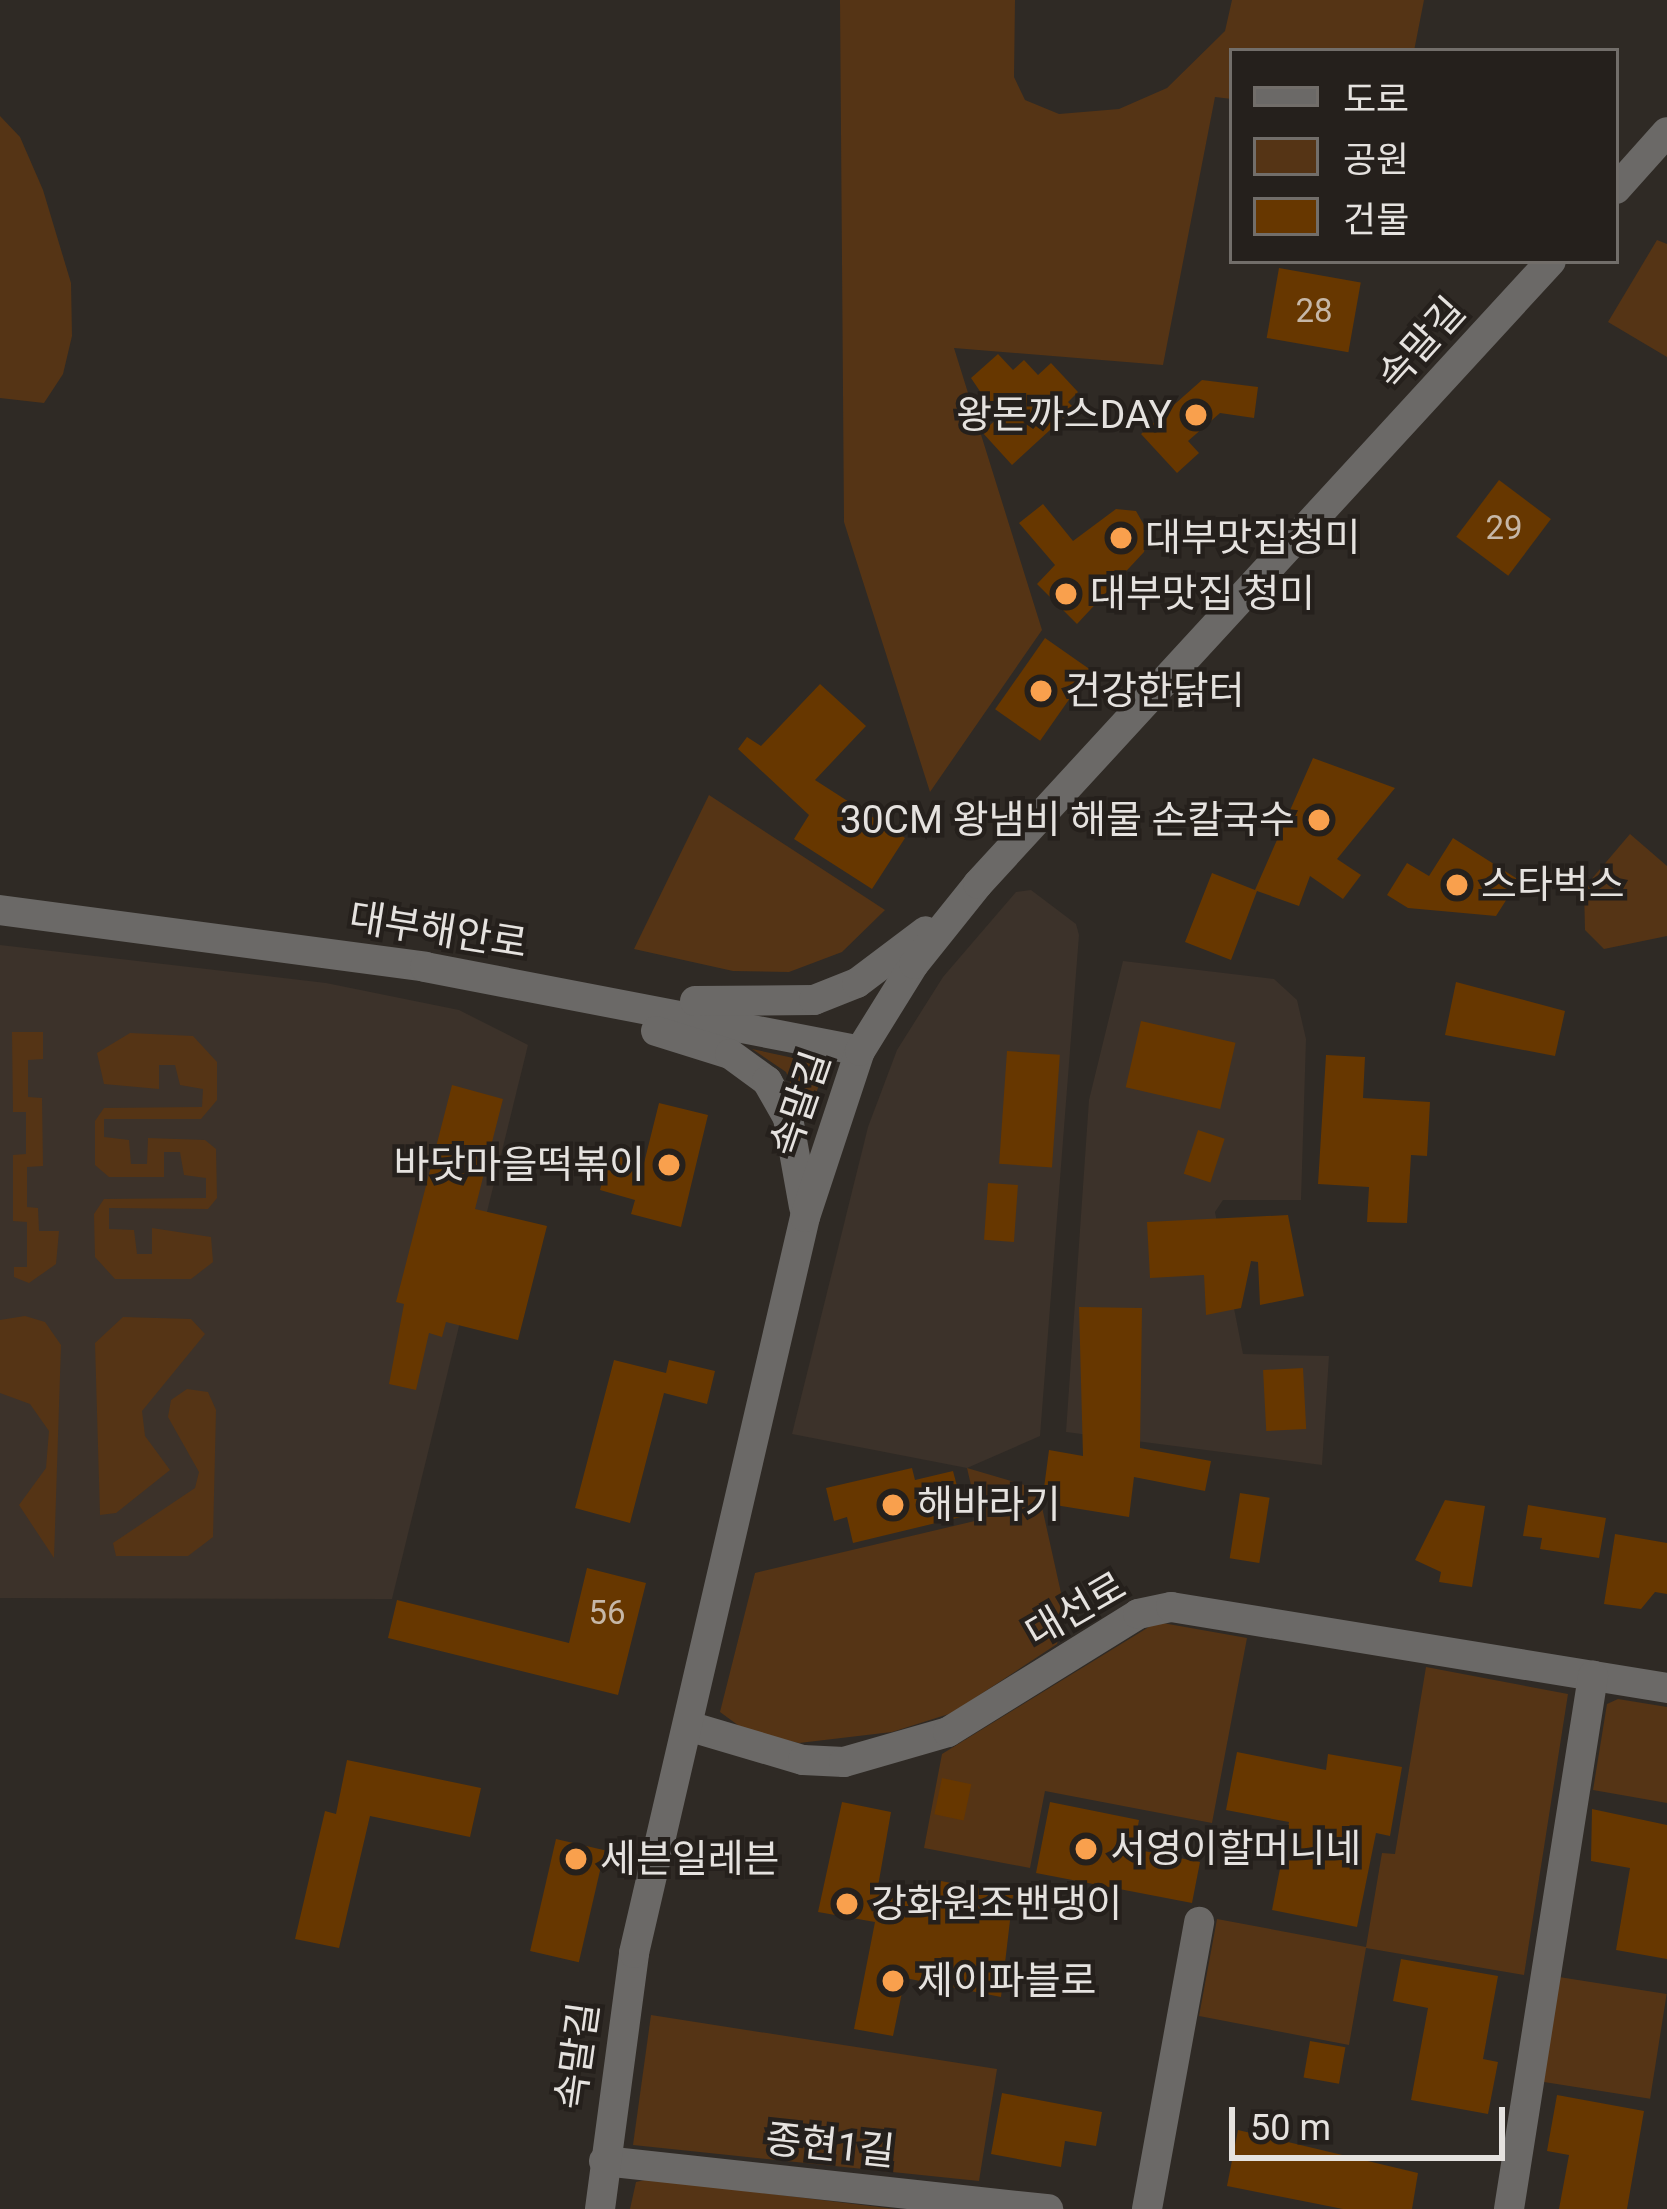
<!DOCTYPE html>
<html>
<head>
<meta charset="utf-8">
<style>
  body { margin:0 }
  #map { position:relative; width:1667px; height:2209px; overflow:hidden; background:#2f2a25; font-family:Roboto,"Noto Sans KR",sans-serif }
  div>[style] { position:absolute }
  .built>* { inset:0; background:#3c322a }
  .green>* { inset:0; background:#553415; transform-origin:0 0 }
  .building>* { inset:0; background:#673700; transform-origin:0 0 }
  .minor>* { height:30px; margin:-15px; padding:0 15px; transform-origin:15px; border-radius:15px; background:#6b6967 }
  .tertiary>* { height:30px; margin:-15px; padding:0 15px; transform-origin:15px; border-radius:15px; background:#6b6967 }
  .dots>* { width:33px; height:33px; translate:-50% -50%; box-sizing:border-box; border:6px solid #25201c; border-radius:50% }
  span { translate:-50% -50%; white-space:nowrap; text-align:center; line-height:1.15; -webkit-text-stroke:9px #25201c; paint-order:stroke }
  .number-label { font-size:33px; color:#c6b7a7 }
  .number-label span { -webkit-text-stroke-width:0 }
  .street-label { font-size:39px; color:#e5e2df }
  .poi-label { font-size:39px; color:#e5e2df }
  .right { translate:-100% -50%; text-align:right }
  .left { translate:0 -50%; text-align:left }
  .legend { position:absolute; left:1229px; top:48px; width:390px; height:216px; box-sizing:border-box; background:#25201c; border:3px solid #726e6a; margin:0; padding:15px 21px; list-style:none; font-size:36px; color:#e5e2df }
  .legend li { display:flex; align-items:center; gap:24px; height:60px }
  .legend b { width:60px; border:3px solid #726e6a }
  .scale { position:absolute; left:1229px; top:2107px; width:276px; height:54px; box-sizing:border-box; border:6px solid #e5e2df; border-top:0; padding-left:15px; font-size:36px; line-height:42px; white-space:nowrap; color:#e5e2df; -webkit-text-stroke:9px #25201c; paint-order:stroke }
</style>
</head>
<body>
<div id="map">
  <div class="built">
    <div style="clip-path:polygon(1031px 890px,1076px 924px,1079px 935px,1040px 1436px,967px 1468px,792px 1434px,868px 1127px,897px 1050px,943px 977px,1016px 892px)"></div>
    <div style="clip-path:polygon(0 945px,326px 983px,459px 1010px,528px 1045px,392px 1599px,0 1598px)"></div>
    <div style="clip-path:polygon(1123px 961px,1274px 979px,1297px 1000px,1306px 1039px,1301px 1200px,1223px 1200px,1215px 1212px,1243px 1354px,1329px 1356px,1322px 1465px,1066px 1432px,1089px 1100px)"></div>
  </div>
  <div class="green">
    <div style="clip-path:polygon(840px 0,1015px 0,1014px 77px,1025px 100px,1059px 114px,1119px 109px,1167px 88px,1225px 31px,1232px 0,1424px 0,1414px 51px,1232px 51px,1232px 99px,1215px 97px,1163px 365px,954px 348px,1042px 630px,930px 792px,844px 522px)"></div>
    <div style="clip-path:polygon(0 116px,20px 137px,43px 190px,71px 283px,72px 336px,63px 374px,44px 403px,0 398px)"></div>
    <div style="clip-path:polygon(1657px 240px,1667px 244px,1667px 357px,1608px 322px)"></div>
    <div style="clip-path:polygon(709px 795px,885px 910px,842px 952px,789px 972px,733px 971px,634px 949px)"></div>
    <div style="clip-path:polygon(1630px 834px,1667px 866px,1667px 936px,1604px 949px,1585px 930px,1584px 888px)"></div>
    <div style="clip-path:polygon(12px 1032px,43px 1032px,43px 1059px,28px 1060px,28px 1097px,42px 1098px,43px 1166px,27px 1167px,27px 1207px,38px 1208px,39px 1231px,59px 1231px,56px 1264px,29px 1283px,14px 1277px,14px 1267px,27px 1267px,27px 1222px,13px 1221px,13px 1155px,26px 1154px,26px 1112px,13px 1112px)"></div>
    <div style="clip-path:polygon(130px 1033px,193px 1036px,217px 1062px,217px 1100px,201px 1119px,104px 1119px,104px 1137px,129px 1140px,131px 1164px,147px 1164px,148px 1138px,205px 1140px,216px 1149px,217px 1198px,208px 1209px,109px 1208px,109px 1229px,134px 1230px,137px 1254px,152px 1254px,152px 1228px,211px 1237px,213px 1262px,191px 1279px,115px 1279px,95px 1257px,94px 1214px,104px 1199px,206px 1198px,206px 1178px,184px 1175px,180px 1152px,164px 1152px,164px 1177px,109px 1177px,95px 1165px,95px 1121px,104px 1108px,202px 1107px,203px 1089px,180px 1085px,175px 1065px,159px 1065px,159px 1089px,104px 1084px,97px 1053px)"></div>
    <div style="clip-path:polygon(752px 1049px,826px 1065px,806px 1122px,786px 1072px)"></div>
    <div style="clip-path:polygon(25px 1316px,45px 1322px,61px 1345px,54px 1558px,19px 1505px,46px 1468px,49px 1431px,30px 1404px,0 1393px,0 1320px)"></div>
    <div style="clip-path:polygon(123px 1317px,191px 1319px,205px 1334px,142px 1411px,145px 1436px,170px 1470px,116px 1513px,100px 1515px,95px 1343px)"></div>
    <div style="clip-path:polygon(187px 1389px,208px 1392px,216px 1410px,213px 1537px,188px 1556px,116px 1556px,113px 1543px,195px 1488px,199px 1472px,168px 1417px,171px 1400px)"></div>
    <div style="clip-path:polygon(967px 1468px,1038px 1489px,1065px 1611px,1057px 1644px,952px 1713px,892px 1732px,799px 1743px,746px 1731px,720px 1712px,755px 1573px,979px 1520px)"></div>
    <div style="clip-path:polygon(1157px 1622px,1247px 1638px,1212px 1823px,1045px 1791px,1030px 1868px,924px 1848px,942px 1754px)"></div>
    <div style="clip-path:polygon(1426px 1667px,1568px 1694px,1524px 1975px,1366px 1948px,1349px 2045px,1199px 2016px,1217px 1919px,1366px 1947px,1382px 1853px,1395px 1854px)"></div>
    <div style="clip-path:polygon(1618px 1699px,1667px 1707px,1667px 1803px,1593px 1790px,1607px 1704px)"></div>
    <div style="left:1559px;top:1977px;width:109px;height:106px;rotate:9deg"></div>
    <div style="clip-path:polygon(651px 2015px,997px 2069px,979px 2181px,633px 2145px)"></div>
    <div style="clip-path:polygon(649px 2179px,895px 2209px,630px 2209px,636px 2182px)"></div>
  </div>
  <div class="building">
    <div style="left:1279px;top:268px;width:83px;height:71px;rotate:10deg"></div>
    <div style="clip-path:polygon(998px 354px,1013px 370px,1024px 360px,1038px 375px,1051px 363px,1078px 392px,1068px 402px,1074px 408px,1012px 465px,982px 432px,998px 418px,971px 378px)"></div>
    <div style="clip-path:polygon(1202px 380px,1258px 387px,1254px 418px,1220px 413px,1188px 441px,1199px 453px,1177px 473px,1141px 434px)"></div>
    <div style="left:1499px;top:480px;width:65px;height:71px;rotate:37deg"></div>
    <div style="clip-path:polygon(1043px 504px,1073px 541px,1116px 509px,1136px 511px,1148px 532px,1144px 552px,1077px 624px,1037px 584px,1055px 565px,1019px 523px)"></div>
    <div style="left:1045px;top:638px;width:55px;height:87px;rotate:35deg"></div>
    <div style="clip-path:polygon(820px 684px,866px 726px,815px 780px,905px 838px,872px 889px,794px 839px,809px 815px,738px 749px,747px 737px,761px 746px)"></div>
    <div style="clip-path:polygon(1313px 758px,1395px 788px,1337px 859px,1361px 875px,1343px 899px,1310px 876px,1299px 906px,1257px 891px,1231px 960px,1185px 942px,1212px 873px,1255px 890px)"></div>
    <div style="clip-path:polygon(1453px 838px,1519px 880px,1496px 916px,1408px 908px,1387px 895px,1407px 863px,1429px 876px)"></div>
    <div style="clip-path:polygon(1456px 982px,1565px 1011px,1555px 1056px,1445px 1035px)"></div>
    <div style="left:1141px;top:1021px;width:97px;height:68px;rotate:13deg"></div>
    <div style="left:1007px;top:1051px;width:53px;height:113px;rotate:4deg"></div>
    <div style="clip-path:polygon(1326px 1055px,1365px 1057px,1363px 1098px,1430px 1102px,1427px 1156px,1411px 1155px,1407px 1223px,1367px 1222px,1369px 1187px,1318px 1184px)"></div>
    <div style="clip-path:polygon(452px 1085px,503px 1099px,475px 1209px,547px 1226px,518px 1340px,446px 1322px,442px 1337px,429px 1333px,416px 1390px,389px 1384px,404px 1304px,396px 1302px)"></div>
    <div style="clip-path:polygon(659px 1103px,708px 1115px,681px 1227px,631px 1214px,635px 1200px,600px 1190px,609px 1154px,644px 1163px)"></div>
    <div style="left:1198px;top:1130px;width:28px;height:46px;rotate:18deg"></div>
    <div style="left:988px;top:1183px;width:30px;height:57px;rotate:4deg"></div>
    <div style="clip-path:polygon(1288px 1215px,1304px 1296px,1260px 1305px,1258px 1262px,1251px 1261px,1241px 1308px,1206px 1315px,1204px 1275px,1150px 1278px,1147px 1222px)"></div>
    <div style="clip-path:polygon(1079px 1307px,1142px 1308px,1140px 1448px,1211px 1461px,1205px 1491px,1134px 1477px,1129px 1517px,1055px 1505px,1057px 1490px,1044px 1488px,1049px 1450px,1083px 1456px)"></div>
    <div style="clip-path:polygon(614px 1360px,666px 1373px,669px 1360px,715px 1371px,707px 1404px,664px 1393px,630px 1523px,575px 1508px)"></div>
    <div style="left:1303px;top:1368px;width:61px;height:40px;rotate:87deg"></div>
    <div style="clip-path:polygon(912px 1468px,915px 1480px,953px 1471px,965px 1516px,853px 1543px,847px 1517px,834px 1521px,826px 1488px)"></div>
    <div style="left:1240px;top:1493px;width:30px;height:66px;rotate:9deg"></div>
    <div style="clip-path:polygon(1445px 1500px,1485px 1506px,1472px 1587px,1439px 1582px,1441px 1572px,1415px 1560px)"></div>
    <div style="clip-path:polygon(1528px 1505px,1606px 1518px,1599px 1558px,1540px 1549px,1542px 1538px,1523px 1536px)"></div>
    <div style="clip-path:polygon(1615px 1534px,1667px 1543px,1667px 1594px,1655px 1592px,1641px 1609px,1604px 1604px)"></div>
    <div style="clip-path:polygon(587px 1568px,646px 1583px,618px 1695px,388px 1638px,397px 1600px,569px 1643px)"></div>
    <div style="clip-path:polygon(1237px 1752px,1326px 1770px,1328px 1754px,1402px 1767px,1390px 1836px,1376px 1833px,1357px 1927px,1272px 1910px,1289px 1822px,1226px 1810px)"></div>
    <div style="clip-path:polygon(347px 1760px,481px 1788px,470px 1837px,370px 1816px,339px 1948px,295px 1939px,325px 1811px,336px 1814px)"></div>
    <div style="left:942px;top:1778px;width:30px;height:37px;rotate:12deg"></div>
    <div style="clip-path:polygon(842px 1802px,891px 1812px,877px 1892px,937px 1903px,941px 1881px,1013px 1895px,1001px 1997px,905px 1978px,893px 2036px,854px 2029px,875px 1922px,818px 1912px)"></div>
    <div style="clip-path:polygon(1050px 1802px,1139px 1820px,1134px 1849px,1200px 1862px,1192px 1903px,1036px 1873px)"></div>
    <div style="clip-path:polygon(1592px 1809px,1667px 1825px,1667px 1959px,1616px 1950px,1630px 1868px,1591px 1861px)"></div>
    <div style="left:556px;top:1839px;width:50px;height:115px;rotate:13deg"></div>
    <div style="clip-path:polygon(1401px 1959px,1498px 1976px,1483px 2059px,1498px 2062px,1488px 2114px,1411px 2100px,1428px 2008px,1393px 2001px)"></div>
    <div style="left:1310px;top:2041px;width:36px;height:37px;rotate:10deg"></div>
    <div style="clip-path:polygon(1002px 2093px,1102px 2112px,1096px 2146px,1065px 2141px,1061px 2167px,991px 2154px)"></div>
    <div style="clip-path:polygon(1557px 2095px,1644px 2111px,1627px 2209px,1559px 2209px,1569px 2155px,1547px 2151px)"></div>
    <div style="clip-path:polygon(1238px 2130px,1418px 2173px,1412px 2209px,1343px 2209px,1227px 2186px)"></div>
  </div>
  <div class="minor">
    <div style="left:688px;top:1726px;width:120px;rotate:16.5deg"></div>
    <div style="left:803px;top:1760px;width:41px;rotate:2.8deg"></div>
    <div style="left:844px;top:1762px;width:108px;rotate:-16.1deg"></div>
    <div style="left:948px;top:1732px;width:224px;rotate:-31.8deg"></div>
    <div style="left:1138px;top:1614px;width:34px;rotate:-12deg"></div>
    <div style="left:1171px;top:1607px;width:503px;rotate:9.27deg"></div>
    <div style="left:604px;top:2161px;width:447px;rotate:6.2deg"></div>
    <div style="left:1147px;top:2209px;width:292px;rotate:-79.7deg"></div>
    <div style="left:1509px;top:2209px;width:540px;rotate:-81.04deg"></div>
  </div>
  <div class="tertiary">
    <div style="left:1616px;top:189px;width:76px;rotate:-48.2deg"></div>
    <div style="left:0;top:910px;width:429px;rotate:7.6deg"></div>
    <div style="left:425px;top:967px;width:443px;rotate:10.9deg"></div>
    <div style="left:695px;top:1001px;width:119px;rotate:-0.5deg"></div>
    <div style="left:814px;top:1000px;width:46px;rotate:-21.6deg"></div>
    <div style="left:857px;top:983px;width:86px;rotate:-37deg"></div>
    <div style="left:656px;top:1031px;width:77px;rotate:17.3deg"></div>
    <div style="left:730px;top:1054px;width:46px;rotate:36.1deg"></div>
    <div style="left:767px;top:1081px;width:43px;rotate:60.4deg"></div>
    <div style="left:788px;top:1118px;width:90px;rotate:79.8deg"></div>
    <div style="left:600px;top:2209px;width:258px;rotate:-82.4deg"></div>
    <div style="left:634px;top:1953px;width:756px;rotate:-76.92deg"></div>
    <div style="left:805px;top:1217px;width:175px;rotate:-71.7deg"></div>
    <div style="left:860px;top:1051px;width:102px;rotate:-58.2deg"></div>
    <div style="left:914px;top:964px;width:102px;rotate:-51.3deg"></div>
    <div style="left:978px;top:884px;width:846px;rotate:-47.39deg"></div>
  </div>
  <div class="dots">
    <div style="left:1196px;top:415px;background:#f9a04d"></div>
    <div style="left:1121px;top:538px;background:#f9a04d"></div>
    <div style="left:1066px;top:594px;background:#f9a04d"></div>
    <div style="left:1041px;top:691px;background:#f9a04d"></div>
    <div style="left:1319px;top:820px;background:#f9a04d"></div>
    <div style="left:1457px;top:885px;background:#f9a04d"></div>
    <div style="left:669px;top:1165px;background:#f9a04d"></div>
    <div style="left:893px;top:1505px;background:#f9a04d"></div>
    <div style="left:1086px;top:1849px;background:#f9a04d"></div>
    <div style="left:576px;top:1859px;background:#f9a04d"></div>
    <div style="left:847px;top:1904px;background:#f9a04d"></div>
    <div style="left:893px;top:1981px;background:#f9a04d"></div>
  </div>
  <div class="number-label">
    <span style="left:1314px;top:311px">28</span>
    <span style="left:1504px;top:528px">29</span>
    <span style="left:607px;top:1613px">56</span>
  </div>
  <div class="street-label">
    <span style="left:1422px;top:344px;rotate:-48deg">속말길</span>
    <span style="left:438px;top:931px;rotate:9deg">대부해안로</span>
    <span style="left:801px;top:1104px;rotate:-71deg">속말길</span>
    <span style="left:1076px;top:1610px;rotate:-30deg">대선로</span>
    <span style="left:578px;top:2056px;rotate:-82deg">속말길</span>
    <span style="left:830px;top:2146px;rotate:6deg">종현1길</span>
  </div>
  <div class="poi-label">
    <span class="right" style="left:1172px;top:415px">왕돈까스DAY</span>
    <span class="left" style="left:1145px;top:538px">대부맛집청미</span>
    <span class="left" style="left:1090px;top:594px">대부맛집 청미</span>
    <span class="left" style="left:1065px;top:691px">건강한닭터</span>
    <span class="right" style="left:1295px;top:820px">30CM 왕냄비 해물 손칼국수</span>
    <span class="left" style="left:1481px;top:885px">스타벅스</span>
    <span class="right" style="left:645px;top:1165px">바닷마을떡볶이</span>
    <span class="left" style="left:917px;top:1505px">해바라기</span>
    <span class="left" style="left:1110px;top:1849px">서영이할머니네</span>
    <span class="left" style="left:600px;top:1859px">세븐일레븐</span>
    <span class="left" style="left:871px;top:1904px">강화원조밴댕이</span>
    <span class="left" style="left:917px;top:1981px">제이파블로</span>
  </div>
  <ul class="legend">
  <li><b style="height:15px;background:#6b6967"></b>도로</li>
  <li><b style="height:33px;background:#553415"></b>공원</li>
  <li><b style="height:33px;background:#673700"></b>건물</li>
  </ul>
  <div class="scale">50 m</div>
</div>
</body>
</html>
